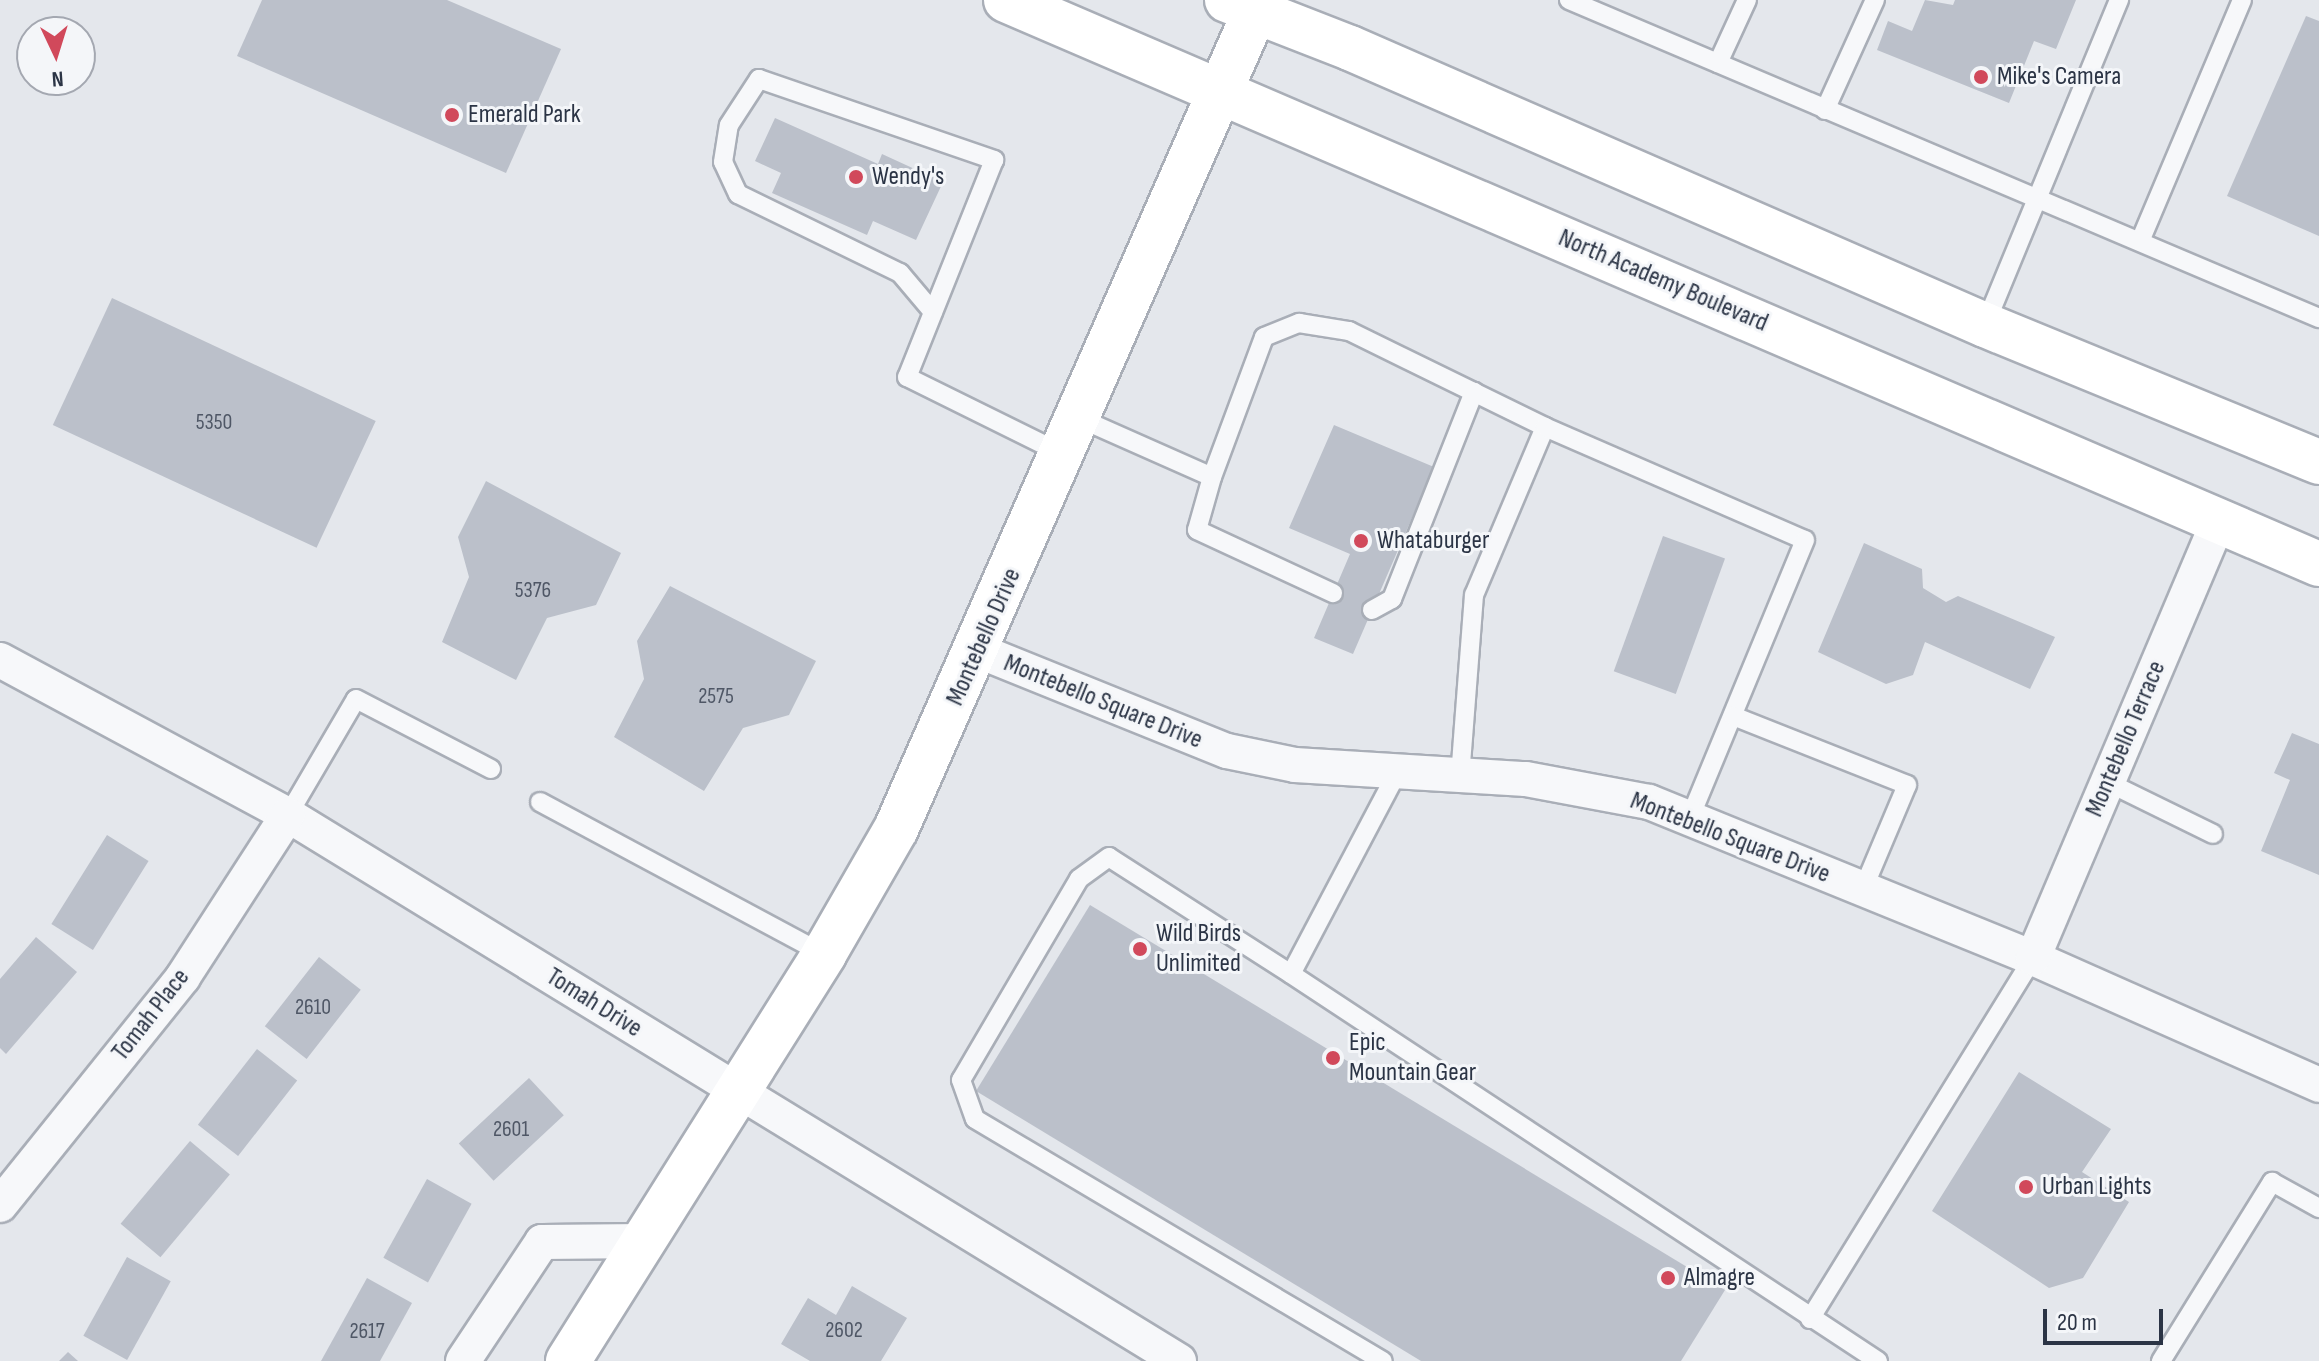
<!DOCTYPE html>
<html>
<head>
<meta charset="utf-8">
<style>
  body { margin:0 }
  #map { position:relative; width:2319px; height:1361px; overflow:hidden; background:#e4e7ec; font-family:"Sofia Sans Condensed",sans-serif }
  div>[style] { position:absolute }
  .building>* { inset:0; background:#bbc0ca; transform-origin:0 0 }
  .roads { filter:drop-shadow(2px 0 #a9aeb7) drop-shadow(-2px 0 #a9aeb7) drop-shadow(0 2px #a9aeb7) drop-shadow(0 -2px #a9aeb7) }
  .lane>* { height:18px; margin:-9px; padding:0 9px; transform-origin:9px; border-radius:9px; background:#f7f8fa }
  .street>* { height:34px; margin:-17px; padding:0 17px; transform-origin:17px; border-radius:17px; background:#f7f8fa }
  .secondary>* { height:44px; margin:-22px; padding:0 22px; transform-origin:22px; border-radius:22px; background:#fff }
  .highway>* { height:44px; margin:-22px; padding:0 22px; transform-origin:22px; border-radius:22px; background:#fff }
  .dots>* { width:22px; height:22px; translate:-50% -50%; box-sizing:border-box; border:4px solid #f4f6f9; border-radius:50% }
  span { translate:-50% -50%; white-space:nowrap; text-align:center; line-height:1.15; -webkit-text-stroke:6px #f4f6f9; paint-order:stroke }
  .number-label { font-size:22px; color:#4f5766 }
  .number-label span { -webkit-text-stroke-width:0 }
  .poi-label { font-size:26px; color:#2b3445 }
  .left { translate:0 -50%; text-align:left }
  .street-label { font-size:26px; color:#2b3445 }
  .north { position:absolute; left:16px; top:16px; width:80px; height:80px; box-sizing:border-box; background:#f4f6f9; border:2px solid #a4a8b1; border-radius:50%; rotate:176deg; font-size:22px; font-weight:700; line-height:32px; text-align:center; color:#2b3445 }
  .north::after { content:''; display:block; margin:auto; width:28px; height:36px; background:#d1495b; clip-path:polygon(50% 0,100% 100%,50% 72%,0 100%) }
  .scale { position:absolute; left:2043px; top:1309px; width:120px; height:36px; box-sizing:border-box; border:4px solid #2b3445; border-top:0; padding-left:10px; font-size:24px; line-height:28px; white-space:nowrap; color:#2b3445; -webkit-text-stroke:6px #f4f6f9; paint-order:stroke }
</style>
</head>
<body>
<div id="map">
  <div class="building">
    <div style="clip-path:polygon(262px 0,447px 0,561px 49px,506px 173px,237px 56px)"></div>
    <div style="clip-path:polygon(1925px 0,1953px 5px,1955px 0,2076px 0,2056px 49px,2034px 41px,2009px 103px,1877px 50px,1888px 21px,1912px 31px)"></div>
    <div style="clip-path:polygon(2306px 16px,2319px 21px,2319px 236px,2227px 196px)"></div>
    <div style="clip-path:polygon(775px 118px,878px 164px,882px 154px,943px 182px,916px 240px,873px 221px,867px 235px,772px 193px,781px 173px,755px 161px)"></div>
    <div style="left:112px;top:298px;width:291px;height:140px;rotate:25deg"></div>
    <div style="clip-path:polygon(1334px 425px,1434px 467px,1353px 654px,1314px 638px,1350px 554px,1289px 528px)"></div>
    <div style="clip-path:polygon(486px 481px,621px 553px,596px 605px,547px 618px,516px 680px,442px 642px,469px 577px,458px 537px)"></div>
    <div style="left:1663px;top:536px;width:66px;height:144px;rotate:20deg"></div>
    <div style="clip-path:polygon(1864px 543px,1922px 569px,1923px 588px,1946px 602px,1958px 596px,2055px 637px,2030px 689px,1925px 642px,1913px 675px,1886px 684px,1818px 652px)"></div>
    <div style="clip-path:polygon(670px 586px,816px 661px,789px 715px,743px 728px,704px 791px,614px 737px,644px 679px,637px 641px)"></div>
    <div style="clip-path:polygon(2292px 733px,2319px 744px,2319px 875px,2261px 851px,2290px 780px,2274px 773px)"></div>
    <div style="left:107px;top:835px;width:49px;height:105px;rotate:32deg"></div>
    <div style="clip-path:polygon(1090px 905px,1725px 1290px,1681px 1361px,1421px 1361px,976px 1091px)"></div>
    <div style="clip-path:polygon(36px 937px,77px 972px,6px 1054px,0 1048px,0 979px)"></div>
    <div style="left:319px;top:957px;width:53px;height:88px;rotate:38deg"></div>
    <div style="left:257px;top:1049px;width:51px;height:96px;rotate:38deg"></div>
    <div style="clip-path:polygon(2019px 1072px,2111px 1129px,2082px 1172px,2129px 1202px,2083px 1278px,2049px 1288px,1932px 1211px)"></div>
    <div style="left:529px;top:1078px;width:51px;height:96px;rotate:47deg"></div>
    <div style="left:190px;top:1141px;width:52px;height:108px;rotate:40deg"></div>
    <div style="left:427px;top:1179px;width:51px;height:90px;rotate:29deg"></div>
    <div style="left:127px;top:1257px;width:50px;height:90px;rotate:29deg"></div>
    <div style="clip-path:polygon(367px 1278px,412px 1303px,380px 1361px,321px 1361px)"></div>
    <div style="clip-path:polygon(852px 1286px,907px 1318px,881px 1361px,810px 1361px,781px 1344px,808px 1298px,836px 1315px)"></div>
    <div style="clip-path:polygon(68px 1352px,78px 1361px,59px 1361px)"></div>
  </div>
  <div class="roads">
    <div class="lane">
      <div style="left:1569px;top:0;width:815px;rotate:22.98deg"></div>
      <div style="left:1718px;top:63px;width:69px;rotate:-65.3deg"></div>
      <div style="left:1825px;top:110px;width:121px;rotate:-65.6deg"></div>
      <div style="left:2141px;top:239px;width:259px;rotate:-67.1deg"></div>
      <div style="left:933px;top:312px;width:51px;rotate:-130.2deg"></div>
      <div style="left:900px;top:273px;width:180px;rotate:-154deg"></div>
      <div style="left:738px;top:194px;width:35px;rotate:-115deg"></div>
      <div style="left:723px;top:162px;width:37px;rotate:-81deg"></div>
      <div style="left:729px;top:125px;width:55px;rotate:-56.9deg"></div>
      <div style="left:759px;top:79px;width:249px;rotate:19deg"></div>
      <div style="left:994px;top:160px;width:234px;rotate:111.8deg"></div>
      <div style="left:907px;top:377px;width:174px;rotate:26.3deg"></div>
      <div style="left:1985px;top:325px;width:352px;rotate:-67.6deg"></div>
      <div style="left:1079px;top:418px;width:145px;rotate:23.9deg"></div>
      <div style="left:1212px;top:477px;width:149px;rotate:-69.6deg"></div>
      <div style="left:1264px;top:337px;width:38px;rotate:-22deg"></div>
      <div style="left:1299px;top:323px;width:51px;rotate:9.1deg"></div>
      <div style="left:1349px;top:331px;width:218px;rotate:26.1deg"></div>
      <div style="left:1545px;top:427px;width:182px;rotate:112.9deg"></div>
      <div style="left:1474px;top:595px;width:181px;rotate:94.4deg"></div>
      <div style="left:1545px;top:427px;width:283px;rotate:23.5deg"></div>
      <div style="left:1805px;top:540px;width:301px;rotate:112.5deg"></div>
      <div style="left:1212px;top:477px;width:55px;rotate:105.8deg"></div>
      <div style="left:1197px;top:530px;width:150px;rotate:24.9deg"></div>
      <div style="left:1372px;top:610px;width:23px;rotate:-29deg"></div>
      <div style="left:1392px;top:599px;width:223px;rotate:-68.4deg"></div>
      <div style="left:1733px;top:716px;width:187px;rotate:21.6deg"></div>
      <div style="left:1907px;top:785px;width:113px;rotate:112.9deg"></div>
      <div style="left:1398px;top:771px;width:229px;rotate:117.8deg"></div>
      <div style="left:1291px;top:974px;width:703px;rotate:33.4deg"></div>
      <div style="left:2107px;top:782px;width:118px;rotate:26.1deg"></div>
      <div style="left:540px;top:802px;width:322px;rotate:28.2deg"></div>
      <div style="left:288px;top:815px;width:134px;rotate:-59.6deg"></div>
      <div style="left:356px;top:699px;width:152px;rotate:27.4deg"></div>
      <div style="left:1291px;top:974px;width:216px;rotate:-147.3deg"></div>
      <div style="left:1109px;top:857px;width:37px;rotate:144deg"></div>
      <div style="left:1079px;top:879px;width:233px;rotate:120.4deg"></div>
      <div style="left:961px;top:1080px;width:41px;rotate:70.3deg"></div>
      <div style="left:975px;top:1119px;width:474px;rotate:30.7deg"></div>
      <div style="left:1810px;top:1319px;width:424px;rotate:-58.3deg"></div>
      <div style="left:2161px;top:1361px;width:211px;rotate:-58.2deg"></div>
      <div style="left:2272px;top:1182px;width:54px;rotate:29deg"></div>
    </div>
    <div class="street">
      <div style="left:979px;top:651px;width:267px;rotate:22deg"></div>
      <div style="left:1227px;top:751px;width:69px;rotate:11.6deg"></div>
      <div style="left:1295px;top:765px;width:231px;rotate:3.5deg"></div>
      <div style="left:1526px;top:779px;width:125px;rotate:10.6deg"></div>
      <div style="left:1649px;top:802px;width:414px;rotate:22.1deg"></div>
      <div style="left:2033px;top:958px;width:313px;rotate:23.9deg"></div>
      <div style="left:0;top:660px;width:327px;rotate:28.3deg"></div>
      <div style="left:288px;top:815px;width:1045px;rotate:31.5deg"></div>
      <div style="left:2033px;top:958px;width:476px;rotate:-67deg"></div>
      <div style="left:0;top:1205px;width:292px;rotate:-51.2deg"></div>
      <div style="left:183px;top:977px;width:193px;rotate:-57.1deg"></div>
      <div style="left:463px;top:1361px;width:143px;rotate:-56.4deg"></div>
      <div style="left:542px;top:1242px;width:101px;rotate:-0.6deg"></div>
    </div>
    <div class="secondary">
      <div style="left:568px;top:1361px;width:481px;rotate:-57.8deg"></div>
      <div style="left:824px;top:954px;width:144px;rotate:-60.1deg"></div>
      <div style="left:896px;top:829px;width:905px;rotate:-66.29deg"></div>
    </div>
    <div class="highway">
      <div style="left:1006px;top:0;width:1429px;rotate:23.25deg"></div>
      <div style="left:1227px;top:0;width:132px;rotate:21.3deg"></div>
      <div style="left:1350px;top:48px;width:693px;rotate:23.57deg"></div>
      <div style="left:1985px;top:325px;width:361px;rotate:22.3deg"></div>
    </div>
  </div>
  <div class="dots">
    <div style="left:1981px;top:77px;background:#d1495b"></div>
    <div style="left:452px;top:115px;background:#d1495b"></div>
    <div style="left:856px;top:177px;background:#d1495b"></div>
    <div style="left:1361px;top:541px;background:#d1495b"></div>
    <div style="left:1140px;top:949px;background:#d1495b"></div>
    <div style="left:1333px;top:1058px;background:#d1495b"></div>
    <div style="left:2026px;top:1187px;background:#d1495b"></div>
    <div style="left:1668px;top:1278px;background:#d1495b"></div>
  </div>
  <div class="number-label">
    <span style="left:214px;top:423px">5350</span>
    <span style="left:533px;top:591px">5376</span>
    <span style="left:716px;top:697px">2575</span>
    <span style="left:313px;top:1008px">2610</span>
    <span style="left:511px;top:1130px">2601</span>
    <span style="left:844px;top:1331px">2602</span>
    <span style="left:367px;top:1332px">2617</span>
  </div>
  <div class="poi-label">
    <span class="left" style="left:1997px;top:77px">Mike's Camera</span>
    <span class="left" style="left:468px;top:115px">Emerald Park</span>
    <span class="left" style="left:872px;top:177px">Wendy's</span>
    <span class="left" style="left:1377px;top:541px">Whataburger</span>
    <span class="left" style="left:1156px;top:949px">Wild Birds<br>Unlimited</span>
    <span class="left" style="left:1349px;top:1058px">Epic<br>Mountain Gear</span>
    <span class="left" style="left:2042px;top:1187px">Urban Lights</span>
    <span class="left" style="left:1684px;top:1278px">Almagre</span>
  </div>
  <div class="street-label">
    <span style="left:1663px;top:281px;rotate:23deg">North Academy Boulevard</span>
    <span style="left:984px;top:637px;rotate:-66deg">Montebello Drive</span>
    <span style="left:1103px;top:702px;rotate:22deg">Montebello Square Drive</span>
    <span style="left:2126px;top:739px;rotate:-67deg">Montebello Terrace</span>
    <span style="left:1730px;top:838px;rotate:21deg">Montebello Square Drive</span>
    <span style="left:594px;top:1003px;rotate:32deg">Tomah Drive</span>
    <span style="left:151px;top:1015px;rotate:-52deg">Tomah Place</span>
  </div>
  <div class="north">N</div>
  <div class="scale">20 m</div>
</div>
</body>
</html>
